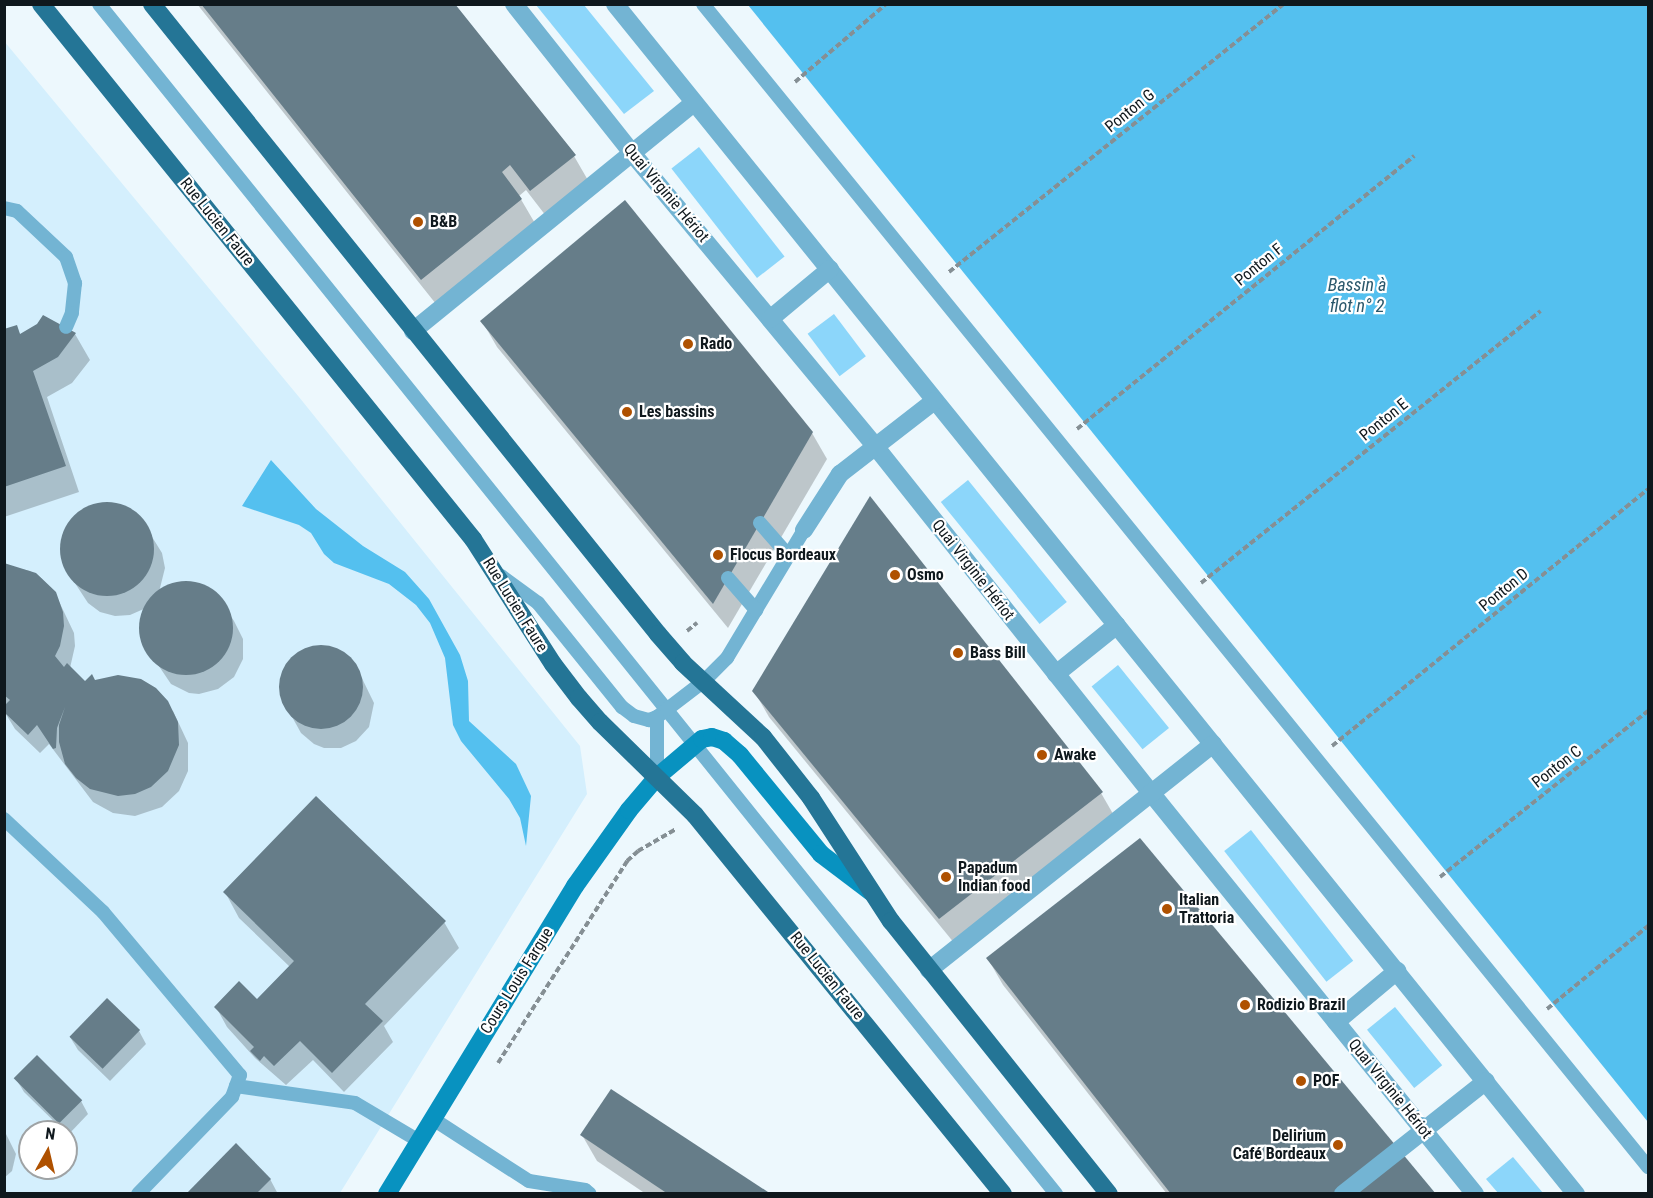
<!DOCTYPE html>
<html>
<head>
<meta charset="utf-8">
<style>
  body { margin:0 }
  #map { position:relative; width:1653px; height:1198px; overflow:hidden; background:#edf8fd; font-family:"Roboto Condensed",sans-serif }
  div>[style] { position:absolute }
  .built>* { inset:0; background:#d4effd }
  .green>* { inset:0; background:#8cd6fa; transform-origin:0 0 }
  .water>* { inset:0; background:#54c0ef }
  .shadow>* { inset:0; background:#0003 }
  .building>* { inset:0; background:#667d89; transform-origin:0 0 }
  .round { border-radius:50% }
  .path>* { height:4px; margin-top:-2px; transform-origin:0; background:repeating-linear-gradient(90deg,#858f94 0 6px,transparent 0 9px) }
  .service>* { height:14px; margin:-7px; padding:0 7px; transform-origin:7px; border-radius:7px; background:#73b4d3 }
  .pedestrian>* { height:18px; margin:-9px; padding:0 9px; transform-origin:9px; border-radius:9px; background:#73b4d3 }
  .secondary>* { height:18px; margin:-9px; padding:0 9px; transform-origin:9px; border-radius:9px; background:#0892c0 }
  .primary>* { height:18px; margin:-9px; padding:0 9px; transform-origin:9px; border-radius:9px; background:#247596 }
  .dots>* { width:16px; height:16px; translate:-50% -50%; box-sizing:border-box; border:3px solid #fff; border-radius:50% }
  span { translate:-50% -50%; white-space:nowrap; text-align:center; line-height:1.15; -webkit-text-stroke:4.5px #fff; paint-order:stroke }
  .street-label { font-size:16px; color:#0f181d }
  .poi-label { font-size:16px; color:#0f181d; font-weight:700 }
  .left { translate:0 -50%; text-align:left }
  .right { translate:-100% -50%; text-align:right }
  .water-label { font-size:18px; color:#2b586c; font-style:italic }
  .frame { position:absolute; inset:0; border:6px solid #0f181d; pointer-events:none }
  .north { position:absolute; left:18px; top:1120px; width:60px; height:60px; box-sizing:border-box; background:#fff; border:2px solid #9fa3a5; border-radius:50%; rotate:8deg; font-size:16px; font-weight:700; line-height:24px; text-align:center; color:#0f181d }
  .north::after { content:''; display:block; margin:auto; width:21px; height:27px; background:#af5100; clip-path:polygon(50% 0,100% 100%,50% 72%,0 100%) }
</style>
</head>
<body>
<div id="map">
  <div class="built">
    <div style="clip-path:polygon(evenodd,4px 41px,299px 397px,580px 746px,587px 794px,340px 1193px,5px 1193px,4px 41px,30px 1132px,66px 1132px,66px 1168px,30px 1168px,30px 1132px)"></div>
  </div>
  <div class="green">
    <div style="clip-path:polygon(536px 5px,584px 5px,654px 91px,624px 114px)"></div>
    <div style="left:699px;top:147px;width:139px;height:35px;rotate:52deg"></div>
    <div style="left:834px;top:314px;width:53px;height:33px;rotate:53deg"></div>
    <div style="left:968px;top:480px;width:157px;height:35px;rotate:51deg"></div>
    <div style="left:1118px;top:665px;width:81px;height:34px;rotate:51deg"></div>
    <div style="left:1251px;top:830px;width:166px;height:34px;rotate:52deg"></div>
    <div style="left:1395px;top:1007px;width:75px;height:36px;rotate:51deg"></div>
    <div style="clip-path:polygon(1513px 1157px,1543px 1193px,1498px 1193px,1486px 1179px)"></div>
  </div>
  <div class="water">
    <div style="clip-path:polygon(748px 5px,1648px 5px,1648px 1122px)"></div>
    <div style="clip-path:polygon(271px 460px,316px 509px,363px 546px,405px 572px,429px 599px,460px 655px,468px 681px,469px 721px,516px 764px,531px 796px,526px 846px,520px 818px,509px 799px,461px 741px,453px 725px,445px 658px,430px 623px,416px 605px,389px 584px,334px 563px,324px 554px,311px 533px,299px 525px,242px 506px)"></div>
  </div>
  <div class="shadow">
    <div style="clip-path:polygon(197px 4px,453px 4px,574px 156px,589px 182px,546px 216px,526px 190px,519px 196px,536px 225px,436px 304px)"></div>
    <div style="clip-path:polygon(482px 321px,812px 433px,827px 459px,728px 628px,497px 347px)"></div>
    <div style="clip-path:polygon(16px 327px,21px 336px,75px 334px,90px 360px,72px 383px,47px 397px,79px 492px,4px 517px,4px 331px)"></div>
    <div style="clip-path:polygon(113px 504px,129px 509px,141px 519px,162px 553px,165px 568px,159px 592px,178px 583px,198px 584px,216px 593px,234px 621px,243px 639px,243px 659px,234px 677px,218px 689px,199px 694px,189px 693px,171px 684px,146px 647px,142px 638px,142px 617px,146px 608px,130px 615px,115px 616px,100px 612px,88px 603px,67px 571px,62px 558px,62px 544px,66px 530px,74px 518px,85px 509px)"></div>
    <div style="clip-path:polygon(4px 565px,30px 571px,41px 578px,55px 593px,74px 633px,75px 646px,70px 668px,85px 683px,95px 682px,173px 711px,188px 743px,188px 771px,179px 791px,162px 807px,135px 816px,113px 813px,93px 802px,49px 744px,40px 753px,15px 729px,4px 711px)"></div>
    <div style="clip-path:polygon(310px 647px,329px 647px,341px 651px,355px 664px,374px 703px,369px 727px,356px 741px,341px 748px,324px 748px,314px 744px,301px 733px,281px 697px,280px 680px,284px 669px,294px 656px)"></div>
    <div style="clip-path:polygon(754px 691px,1101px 793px,1116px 819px,955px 944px,769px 717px)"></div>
    <div style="clip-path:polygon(225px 892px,444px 922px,459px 948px,384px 1026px,393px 1042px,344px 1092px,313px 1060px,286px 1085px,255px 1058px,227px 1027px,216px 1007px,257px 1001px,290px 967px,239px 918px)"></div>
    <div style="clip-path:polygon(988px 959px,1434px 1194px,1167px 1194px,1003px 985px)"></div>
    <div style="clip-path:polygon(139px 1031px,146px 1044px,110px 1081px,78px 1050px,70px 1037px)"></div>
    <div style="clip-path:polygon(37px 1058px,81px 1101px,88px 1114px,68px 1135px,24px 1092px,16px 1079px)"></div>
    <div style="clip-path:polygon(4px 1130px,16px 1154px,12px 1171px,4px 1178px)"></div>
    <div style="clip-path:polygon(582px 1135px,768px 1194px,646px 1194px,597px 1161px)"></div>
    <div style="clip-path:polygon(270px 1179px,278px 1194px,188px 1194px)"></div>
  </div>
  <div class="building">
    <div style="clip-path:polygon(201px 4px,455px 4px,576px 155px,530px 191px,510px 165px,502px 172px,522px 199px,421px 280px)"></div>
    <div style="clip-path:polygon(625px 200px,813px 432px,713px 604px,480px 321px)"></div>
    <div style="clip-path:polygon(43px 315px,76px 333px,58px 357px,33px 371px,66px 466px,4px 487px,4px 329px,17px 325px,20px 334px,37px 324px)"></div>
    <div style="clip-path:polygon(870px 496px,1103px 792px,939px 919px,752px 691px)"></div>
    <div class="round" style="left:60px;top:502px;width:94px;height:94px"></div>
    <div style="clip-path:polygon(4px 563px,36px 573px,56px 592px,63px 612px,64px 626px,60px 646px,55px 656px,64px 667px,67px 663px,85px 681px,92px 674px,95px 680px,118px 675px,141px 679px,156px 688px,168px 701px,178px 722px,179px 745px,168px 771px,151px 787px,135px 794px,118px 796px,90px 789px,76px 778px,65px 764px,59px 742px,59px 725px,65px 707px,57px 728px,56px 748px,53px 749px,37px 725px,28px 735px,4px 712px,4px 706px,10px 700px,4px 695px)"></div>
    <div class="round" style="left:139px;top:581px;width:94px;height:94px"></div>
    <div class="round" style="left:279px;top:645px;width:84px;height:84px"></div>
    <div style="clip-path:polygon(316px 796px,446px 921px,365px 1004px,383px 1021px,332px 1073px,300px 1041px,274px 1066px,264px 1056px,260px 1061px,250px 1051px,254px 1047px,214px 1007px,239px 981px,257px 999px,294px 961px,223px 892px)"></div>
    <div style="clip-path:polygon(1140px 838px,1436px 1194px,1171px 1194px,986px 958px)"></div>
    <div style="left:107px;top:998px;width:46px;height:54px;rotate:44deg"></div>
    <div style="left:37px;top:1055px;width:64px;height:33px;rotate:45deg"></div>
    <div style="clip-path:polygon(611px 1089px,771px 1194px,668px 1194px,580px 1135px)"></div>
    <div style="clip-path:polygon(236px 1143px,271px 1179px,256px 1194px,186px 1194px)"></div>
  </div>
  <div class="path">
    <div style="left:795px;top:82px;width:120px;rotate:-40.6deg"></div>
    <div style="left:949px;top:272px;width:428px;rotate:-38.7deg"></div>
    <div style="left:1077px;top:429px;width:434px;rotate:-39deg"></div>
    <div style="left:1201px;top:583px;width:435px;rotate:-38.7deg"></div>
    <div style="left:687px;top:631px;width:13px;rotate:-39deg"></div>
    <div style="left:1332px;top:746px;width:407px;rotate:-39.1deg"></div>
    <div style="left:1440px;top:877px;width:266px;rotate:-38.6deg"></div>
    <div style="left:1547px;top:1009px;width:131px;rotate:-39.4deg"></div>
    <div style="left:498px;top:1063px;width:240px;rotate:-57.4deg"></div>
    <div style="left:627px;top:861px;width:15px;rotate:-42deg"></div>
    <div style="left:638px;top:851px;width:44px;rotate:-30.1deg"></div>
  </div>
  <div class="service">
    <div style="left:99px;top:4px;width:1527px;rotate:51.19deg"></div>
    <div style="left:703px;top:4px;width:1499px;rotate:50.9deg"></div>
    <div style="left:4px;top:208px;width:13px;rotate:13deg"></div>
    <div style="left:17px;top:211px;width:67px;rotate:43.2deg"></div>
    <div style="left:66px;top:257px;width:28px;rotate:71deg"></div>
    <div style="left:75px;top:283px;width:30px;rotate:96deg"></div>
    <div style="left:72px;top:313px;width:15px;rotate:113deg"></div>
    <div style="left:760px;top:523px;width:44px;rotate:48.7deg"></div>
    <div style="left:501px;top:576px;width:46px;rotate:36.1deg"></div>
    <div style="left:538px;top:603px;width:134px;rotate:51.1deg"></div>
    <div style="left:622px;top:707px;width:15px;rotate:37deg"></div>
    <div style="left:634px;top:716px;width:16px;rotate:15deg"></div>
    <div style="left:649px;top:720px;width:9px;rotate:-21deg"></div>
    <div style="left:657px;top:717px;width:59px;rotate:-37.5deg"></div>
    <div style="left:704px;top:681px;width:33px;rotate:-45deg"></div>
    <div style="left:727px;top:658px;width:149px;rotate:-59deg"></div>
    <div style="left:728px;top:578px;width:43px;rotate:48.8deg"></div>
    <div style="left:657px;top:717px;width:60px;rotate:90deg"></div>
    <div style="left:4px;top:819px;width:136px;rotate:43.2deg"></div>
    <div style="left:103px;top:912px;width:213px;rotate:50deg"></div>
    <div style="left:240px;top:1075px;width:23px;rotate:110deg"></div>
    <div style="left:232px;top:1097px;width:135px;rotate:134.1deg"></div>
    <div style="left:236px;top:1086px;width:120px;rotate:8.1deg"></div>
    <div style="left:355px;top:1103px;width:74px;rotate:30.7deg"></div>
    <div style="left:433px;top:1119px;width:114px;rotate:32.9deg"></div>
    <div style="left:529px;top:1181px;width:57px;rotate:9.1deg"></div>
    <div style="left:585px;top:1190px;width:6px;rotate:39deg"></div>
  </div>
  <div class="pedestrian">
    <div style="left:514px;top:4px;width:190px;rotate:51.6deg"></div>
    <div style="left:632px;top:153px;width:381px;rotate:50.3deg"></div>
    <div style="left:875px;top:446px;width:445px;rotate:51.5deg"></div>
    <div style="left:1152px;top:794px;width:514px;rotate:51.08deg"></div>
    <div style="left:615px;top:4px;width:1530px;rotate:51.08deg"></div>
    <div style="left:770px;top:319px;width:78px;rotate:-39.8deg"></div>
    <div style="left:413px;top:331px;width:362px;rotate:-39.1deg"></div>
    <div style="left:804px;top:530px;width:67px;rotate:-57.3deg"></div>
    <div style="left:840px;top:474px;width:119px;rotate:-37.8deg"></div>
    <div style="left:1056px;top:674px;width:78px;rotate:-38.8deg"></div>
    <div style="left:929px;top:970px;width:363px;rotate:-38.5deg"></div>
    <div style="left:1336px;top:1022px;width:80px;rotate:-39.9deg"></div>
    <div style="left:1343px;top:1194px;width:182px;rotate:-38.3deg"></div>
  </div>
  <div class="secondary">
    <div style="left:387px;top:1194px;width:361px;rotate:-58.6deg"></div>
    <div style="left:575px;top:886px;width:93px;rotate:-54.6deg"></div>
    <div style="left:629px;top:810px;width:43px;rotate:-49.7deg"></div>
    <div style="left:657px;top:777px;width:59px;rotate:-40.2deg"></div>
    <div style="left:702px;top:739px;width:10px;rotate:-11deg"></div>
    <div style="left:712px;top:737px;width:13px;rotate:18deg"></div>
    <div style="left:724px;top:741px;width:21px;rotate:41deg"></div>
    <div style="left:740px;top:755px;width:128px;rotate:50.7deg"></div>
    <div style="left:821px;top:854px;width:63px;rotate:37.2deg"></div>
  </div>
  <div class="primary">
    <div style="left:41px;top:4px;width:688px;rotate:51.08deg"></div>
    <div style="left:473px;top:539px;width:148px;rotate:57.4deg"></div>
    <div style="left:553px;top:664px;width:43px;rotate:52.6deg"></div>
    <div style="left:579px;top:698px;width:32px;rotate:49deg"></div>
    <div style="left:600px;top:722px;width:133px;rotate:44.4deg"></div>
    <div style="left:695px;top:815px;width:488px;rotate:50.9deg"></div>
    <div style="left:152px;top:4px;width:808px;rotate:51.23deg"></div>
    <div style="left:658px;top:634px;width:38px;rotate:49deg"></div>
    <div style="left:683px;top:663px;width:109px;rotate:42.8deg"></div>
    <div style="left:763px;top:737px;width:78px;rotate:51.8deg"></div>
    <div style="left:811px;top:798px;width:147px;rotate:57deg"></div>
    <div style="left:891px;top:921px;width:349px;rotate:51.4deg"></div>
  </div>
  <div class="dots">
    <div style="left:418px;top:222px;background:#af5100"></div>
    <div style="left:688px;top:344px;background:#af5100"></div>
    <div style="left:627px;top:412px;background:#af5100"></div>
    <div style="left:718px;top:555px;background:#af5100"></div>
    <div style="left:895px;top:575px;background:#af5100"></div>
    <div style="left:958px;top:653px;background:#af5100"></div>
    <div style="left:1042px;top:755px;background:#af5100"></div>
    <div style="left:946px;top:877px;background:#af5100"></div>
    <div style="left:1167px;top:909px;background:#af5100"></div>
    <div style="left:1245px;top:1005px;background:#af5100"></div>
    <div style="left:1301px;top:1081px;background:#af5100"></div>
    <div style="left:1338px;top:1145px;background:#af5100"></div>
  </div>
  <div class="street-label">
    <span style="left:1130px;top:111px;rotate:-39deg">Ponton G</span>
    <span style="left:666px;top:193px;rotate:50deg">Quai Virginie Hériot</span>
    <span style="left:217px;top:222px;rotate:51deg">Rue Lucien Faure</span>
    <span style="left:1259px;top:265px;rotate:-39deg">Ponton F</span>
    <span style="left:1384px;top:420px;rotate:-39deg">Ponton E</span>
    <span style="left:973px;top:570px;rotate:52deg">Quai Virginie Hériot</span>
    <span style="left:1504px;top:590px;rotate:-39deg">Ponton D</span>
    <span style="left:515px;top:605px;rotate:58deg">Rue Lucien Faure</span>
    <span style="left:1557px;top:767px;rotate:-38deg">Ponton C</span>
    <span style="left:827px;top:976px;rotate:51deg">Rue Lucien Faure</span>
    <span style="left:517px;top:981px;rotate:-58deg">Cours Louis Fargue</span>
    <span style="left:1390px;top:1089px;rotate:51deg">Quai Virginie Hériot</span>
  </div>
  <div class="poi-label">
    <span class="left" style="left:430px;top:222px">B&amp;B</span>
    <span class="left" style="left:700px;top:344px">Rado</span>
    <span class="left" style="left:639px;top:412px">Les bassins</span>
    <span class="left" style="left:730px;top:555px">Flocus Bordeaux</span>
    <span class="left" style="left:907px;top:575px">Osmo</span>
    <span class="left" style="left:970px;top:653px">Bass Bill</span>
    <span class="left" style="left:1054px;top:755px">Awake</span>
    <span class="left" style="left:958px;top:877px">Papadum<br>Indian food</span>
    <span class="left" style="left:1179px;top:909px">Italian<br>Trattoria</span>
    <span class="left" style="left:1257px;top:1005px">Rodizio Brazil</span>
    <span class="left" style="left:1313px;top:1081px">POF</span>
    <span class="right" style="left:1326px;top:1145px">Delirium<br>Café Bordeaux</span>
  </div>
  <div class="water-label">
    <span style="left:1357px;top:296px">Bassin à<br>flot n° 2</span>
  </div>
  <div class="frame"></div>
  <div class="north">N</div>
</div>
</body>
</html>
